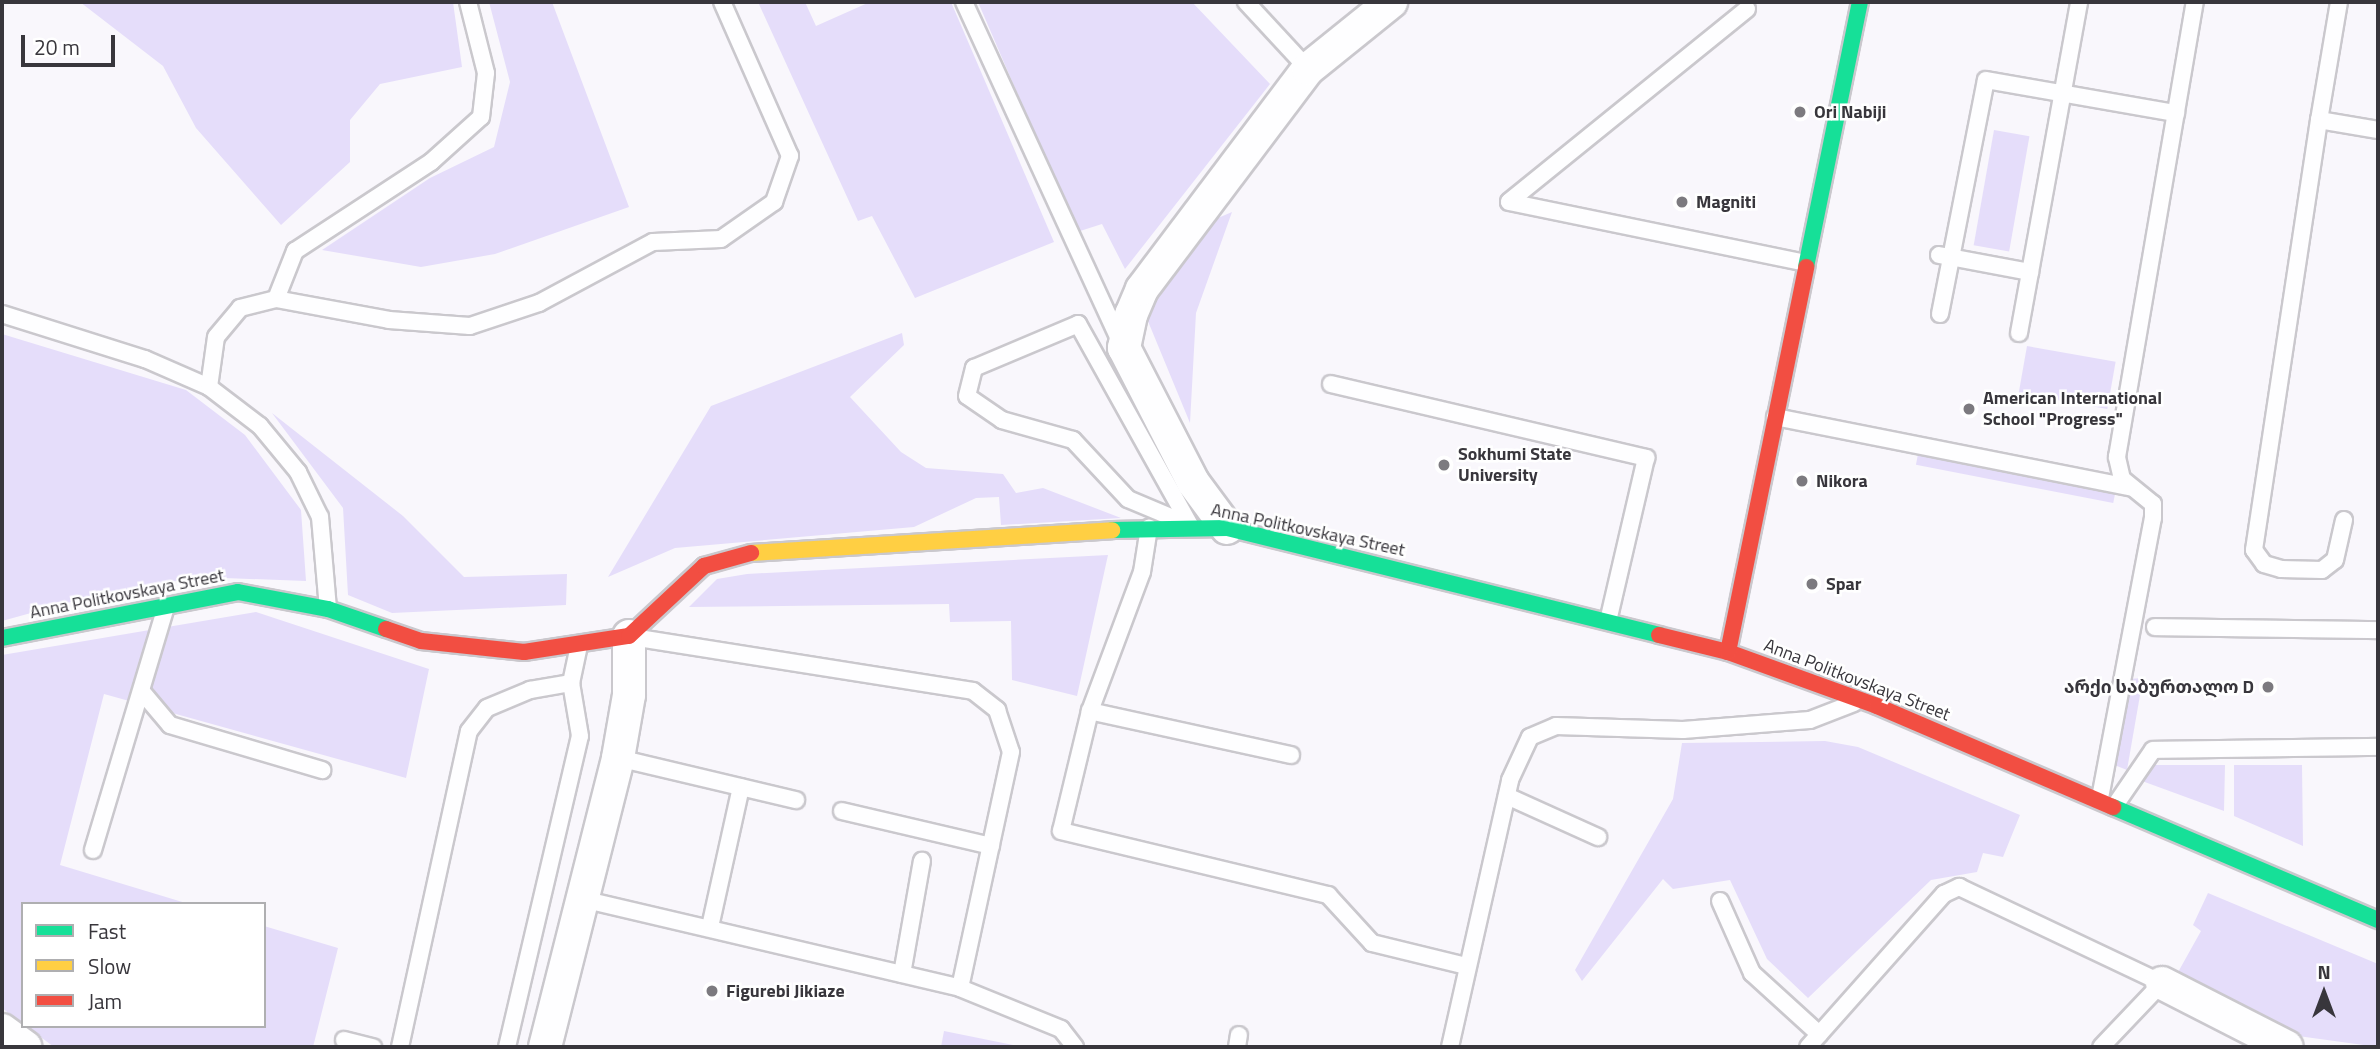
<!DOCTYPE html>
<html>
<head>
<meta charset="utf-8">
<style>
  body { margin:0 }
  #map { position:relative; width:2380px; height:1049px; overflow:hidden; background:#f9f7fc; font-family:"Titillium Web","Noto Sans Georgian",sans-serif }
  div>[style] { position:absolute }
  .green>* { inset:0; background:#e5ddfa; transform-origin:0 0 }
  .roads { filter:drop-shadow(2px 0 #cac8cd) drop-shadow(-2px 0 #cac8cd) drop-shadow(0 2px #cac8cd) drop-shadow(0 -2px #cac8cd) }
  .lane>* { height:16px; margin:-8px; padding:0 8px; transform-origin:8px; border-radius:8px; background:#fefeff }
  .street>* { height:32px; margin:-16px; padding:0 16px; transform-origin:16px; border-radius:16px; background:#fefeff }
  .fast>* { height:16px; margin:-8px; padding:0 8px; transform-origin:8px; border-radius:8px; background:#16e098 }
  .slow>* { height:16px; margin:-8px; padding:0 8px; transform-origin:8px; border-radius:8px; background:#ffcf43 }
  .jam>* { height:16px; margin:-8px; padding:0 8px; transform-origin:8px; border-radius:8px; background:#f24e42 }
  .dots>* { width:19px; height:19px; translate:-50% -50%; box-sizing:border-box; border:4px solid #fff; border-radius:50% }
  span { translate:-50% -50%; white-space:nowrap; text-align:center; line-height:1.15; -webkit-text-stroke:5px #fff; paint-order:stroke }
  .poi-label { font-size:18px; color:#38363c; font-weight:700 }
  .left { translate:0 -50%; text-align:left }
  .right { translate:-100% -50%; text-align:right }
  .street-label { font-size:18px; color:#38363c }
  .frame { position:absolute; inset:0; border:4px solid #38363c; pointer-events:none }
  .legend { position:absolute; left:21px; top:902px; width:245px; height:126px; box-sizing:border-box; background:#fff; border:2px solid #afafb1; margin:0; padding:9px 12px; list-style:none; font-size:21px; color:#38363c }
  .legend li { display:flex; align-items:center; gap:14px; height:35px }
  .legend b { width:35px; border:2px solid #afafb1 }
  .north { position:absolute; left:2289px; top:958px; width:70px; height:70px; -webkit-text-stroke:5px #fff; paint-order:stroke; rotate:0deg; font-size:19px; font-weight:700; line-height:28px; text-align:center; color:#38363c }
  .north::after { content:''; display:block; margin:auto; width:24px; height:32px; background:#38363c; clip-path:polygon(50% 0,100% 100%,50% 72%,0 100%) }
  .scale { position:absolute; left:21px; top:35px; width:94px; height:32px; box-sizing:border-box; border:4px solid #38363c; border-top:0; padding-left:9px; font-size:21px; line-height:24px; white-space:nowrap; color:#38363c; -webkit-text-stroke:5px #fff; paint-order:stroke }
</style>
</head>
<body>
<div id="map">
  <div class="green">
    <div style="clip-path:polygon(80px 2px,453px 2px,462px 67px,380px 84px,350px 120px,350px 162px,281px 225px,196px 128px,163px 66px)"></div>
    <div style="clip-path:polygon(489px 2px,552px 2px,629px 207px,495px 254px,421px 267px,322px 250px,430px 178px,494px 147px,510px 82px)"></div>
    <div style="clip-path:polygon(758px 2px,805px 2px,816px 26px,870px 2px,951px 2px,1054px 242px,915px 298px,872px 216px,858px 221px)"></div>
    <div style="clip-path:polygon(978px 2px,1192px 2px,1270px 84px,1125px 269px,1102px 224px,1077px 232px)"></div>
    <div style="left:1994px;top:130px;width:36px;height:117px;rotate:10deg"></div>
    <div style="clip-path:polygon(1232px 212px,1196px 313px,1190px 423px,1145px 314px,1157px 287px,1204px 224px)"></div>
    <div style="clip-path:polygon(902px 333px,904px 345px,850px 397px,901px 452px,926px 468px,1003px 474px,1016px 493px,1043px 488px,1121px 518px,1001px 525px,999px 497px,976px 498px,914px 527px,675px 548px,608px 577px,711px 406px)"></div>
    <div style="clip-path:polygon(2px 334px,186px 390px,245px 435px,301px 510px,306px 581px,199px 577px,96px 595px,2px 621px)"></div>
    <div style="left:2027px;top:346px;width:90px;height:48px;rotate:10deg"></div>
    <div style="clip-path:polygon(272px 413px,403px 516px,464px 577px,567px 574px,566px 605px,392px 613px,348px 595px,343px 508px)"></div>
    <div style="left:1919px;top:449px;width:201px;height:16px;rotate:11deg"></div>
    <div style="clip-path:polygon(1108px 555px,1077px 696px,1012px 680px,1011px 621px,950px 622px,949px 604px,689px 607px,717px 579px,747px 574px)"></div>
    <div style="clip-path:polygon(256px 612px,429px 669px,406px 778px,104px 694px,60px 865px,189px 904px,23px 904px,23px 1024px,2px 1008px,2px 655px)"></div>
    <div style="clip-path:polygon(2143px 678px,2127px 770px,2112px 764px,2129px 679px)"></div>
    <div style="clip-path:polygon(1825px 741px,1858px 747px,2020px 815px,2003px 857px,1983px 853px,1977px 872px,1931px 880px,1808px 998px,1767px 959px,1730px 880px,1673px 889px,1663px 879px,1582px 981px,1575px 970px,1673px 799px,1682px 743px)"></div>
    <div style="clip-path:polygon(2149px 765px,2225px 765px,2224px 811px,2142px 781px)"></div>
    <div style="clip-path:polygon(2302px 765px,2303px 846px,2234px 816px,2234px 765px)"></div>
    <div style="clip-path:polygon(2208px 893px,2378px 964px,2378px 1047px,2298px 1036px,2177px 974px,2201px 931px,2193px 925px)"></div>
    <div style="clip-path:polygon(264px 926px,338px 948px,313px 1047px,54px 1047px,26px 1026px,264px 1026px)"></div>
    <div style="clip-path:polygon(944px 1031px,1023px 1047px,941px 1047px)"></div>
  </div>
  <div class="roads">
    <div class="lane">
      <div style="left:964px;top:2px;width:375px;rotate:65.3deg"></div>
      <div style="left:1246px;top:2px;width:91px;rotate:47.2deg"></div>
      <div style="left:2339px;top:2px;width:120px;rotate:99.6deg"></div>
      <div style="left:2319px;top:120px;width:60px;rotate:9.6deg"></div>
      <div style="left:1747px;top:9px;width:306px;rotate:141deg"></div>
      <div style="left:1509px;top:202px;width:302px;rotate:11.6deg"></div>
      <div style="left:2319px;top:120px;width:435px;rotate:98.6deg"></div>
      <div style="left:2254px;top:550px;width:17px;rotate:54deg"></div>
      <div style="left:2264px;top:564px;width:18px;rotate:16deg"></div>
      <div style="left:2281px;top:569px;width:41px;rotate:1.4deg"></div>
      <div style="left:2322px;top:570px;width:16px;rotate:-38deg"></div>
      <div style="left:2335px;top:560px;width:41px;rotate:-77.3deg"></div>
      <div style="left:1939px;top:255px;width:93px;rotate:10.6deg"></div>
      <div style="left:276px;top:299px;width:52px;rotate:-68.4deg"></div>
      <div style="left:295px;top:251px;width:163px;rotate:-33.2deg"></div>
      <div style="left:431px;top:162px;width:67px;rotate:-42deg"></div>
      <div style="left:481px;top:117px;width:44px;rotate:-83.5deg"></div>
      <div style="left:486px;top:73px;width:73px;rotate:-104.2deg"></div>
      <div style="left:2px;top:314px;width:150px;rotate:17.5deg"></div>
      <div style="left:145px;top:359px;width:70px;rotate:23.6deg"></div>
      <div style="left:209px;top:387px;width:64px;rotate:37.4deg"></div>
      <div style="left:260px;top:426px;width:60px;rotate:50.4deg"></div>
      <div style="left:298px;top:472px;width:50px;rotate:63.9deg"></div>
      <div style="left:320px;top:517px;width:92px;rotate:85deg"></div>
      <div style="left:1940px;top:314px;width:238px;rotate:-78.9deg"></div>
      <div style="left:1986px;top:80px;width:193px;rotate:9.9deg"></div>
      <div style="left:1078px;top:324px;width:230px;rotate:60.9deg"></div>
      <div style="left:1190px;top:525px;width:67px;rotate:-157.2deg"></div>
      <div style="left:1128px;top:499px;width:81px;rotate:-133deg"></div>
      <div style="left:1073px;top:440px;width:74px;rotate:-164.3deg"></div>
      <div style="left:1002px;top:420px;width:42px;rotate:-145.6deg"></div>
      <div style="left:967px;top:396px;width:29px;rotate:-76deg"></div>
      <div style="left:974px;top:368px;width:113px;rotate:-22.9deg"></div>
      <div style="left:2019px;top:333px;width:336px;rotate:-79.7deg"></div>
      <div style="left:1331px;top:384px;width:324px;rotate:13.2deg"></div>
      <div style="left:1646px;top:458px;width:167px;rotate:103.1deg"></div>
      <div style="left:209px;top:387px;width:50px;rotate:-82deg"></div>
      <div style="left:216px;top:337px;width:38px;rotate:-50deg"></div>
      <div style="left:240px;top:308px;width:37px;rotate:-14deg"></div>
      <div style="left:276px;top:299px;width:115px;rotate:10.5deg"></div>
      <div style="left:389px;top:320px;width:81px;rotate:4.2deg"></div>
      <div style="left:470px;top:326px;width:73px;rotate:-18.4deg"></div>
      <div style="left:539px;top:303px;width:129px;rotate:-28.2deg"></div>
      <div style="left:653px;top:242px;width:68px;rotate:-2.5deg"></div>
      <div style="left:721px;top:239px;width:65px;rotate:-34.9deg"></div>
      <div style="left:774px;top:202px;width:49px;rotate:-70.8deg"></div>
      <div style="left:790px;top:156px;width:168px;rotate:-113.8deg"></div>
      <div style="left:1775px;top:417px;width:362px;rotate:11.2deg"></div>
      <div style="left:2155px;top:627px;width:223px;rotate:0.8deg"></div>
      <div style="left:632px;top:637px;width:345px;rotate:9deg"></div>
      <div style="left:973px;top:691px;width:31px;rotate:38deg"></div>
      <div style="left:997px;top:710px;width:44px;rotate:71.6deg"></div>
      <div style="left:1011px;top:752px;width:241px;rotate:102.2deg"></div>
      <div style="left:143px;top:693px;width:42px;rotate:49.8deg"></div>
      <div style="left:170px;top:725px;width:159px;rotate:16.5deg"></div>
      <div style="left:1090px;top:711px;width:148px;rotate:-69.5deg"></div>
      <div style="left:1142px;top:572px;width:45px;rotate:-81deg"></div>
      <div style="left:1291px;top:755px;width:206px;rotate:-167.7deg"></div>
      <div style="left:1090px;top:711px;width:123px;rotate:103.6deg"></div>
      <div style="left:1061px;top:831px;width:275px;rotate:13.5deg"></div>
      <div style="left:1328px;top:895px;width:65px;rotate:47.5deg"></div>
      <div style="left:1372px;top:943px;width:97px;rotate:13.7deg"></div>
      <div style="left:618px;top:758px;width:183px;rotate:13.3deg"></div>
      <div style="left:1507px;top:796px;width:100px;rotate:24.3deg"></div>
      <div style="left:2100px;top:798px;width:285px;rotate:-79.3deg"></div>
      <div style="left:2153px;top:518px;width:14px;rotate:-90deg"></div>
      <div style="left:2153px;top:504px;width:40px;rotate:-141deg"></div>
      <div style="left:2122px;top:479px;width:23px;rotate:-103deg"></div>
      <div style="left:2117px;top:457px;width:462px;rotate:-80.3deg"></div>
      <div style="left:2116px;top:804px;width:65px;rotate:-55.6deg"></div>
      <div style="left:2153px;top:750px;width:225px;rotate:-0.8deg"></div>
      <div style="left:842px;top:811px;width:153px;rotate:13.2deg"></div>
      <div style="left:93px;top:850px;width:254px;rotate:-73.3deg"></div>
      <div style="left:582px;top:899px;width:388px;rotate:13.2deg"></div>
      <div style="left:960px;top:988px;width:109px;rotate:22.1deg"></div>
      <div style="left:1061px;top:1029px;width:23px;rotate:52deg"></div>
      <div style="left:1720px;top:901px;width:79px;rotate:66deg"></div>
      <div style="left:1752px;top:973px;width:91px;rotate:42.3deg"></div>
      <div style="left:710px;top:927px;width:143px;rotate:-77.5deg"></div>
      <div style="left:902px;top:974px;width:115px;rotate:-80deg"></div>
      <div style="left:344px;top:1040px;width:30px;rotate:14deg"></div>
      <div style="left:400px;top:1047px;width:323px;rotate:-77.7deg"></div>
      <div style="left:469px;top:731px;width:29px;rotate:-52deg"></div>
      <div style="left:487px;top:708px;width:47px;rotate:-22.7deg"></div>
      <div style="left:530px;top:690px;width:42px;rotate:-9.7deg"></div>
      <div style="left:571px;top:683px;width:38px;rotate:-78deg"></div>
      <div style="left:507px;top:1047px;width:319px;rotate:-76.8deg"></div>
      <div style="left:580px;top:736px;width:54px;rotate:-99.6deg"></div>
      <div style="left:1237px;top:1047px;width:12px;rotate:-81deg"></div>
      <div style="left:1450px;top:1047px;width:274px;rotate:-77.3deg"></div>
      <div style="left:1510px;top:780px;width:47px;rotate:-65.1deg"></div>
      <div style="left:1530px;top:737px;width:28px;rotate:-23deg"></div>
      <div style="left:1556px;top:726px;width:127px;rotate:1.8deg"></div>
      <div style="left:1683px;top:730px;width:127px;rotate:-4.5deg"></div>
      <div style="left:1810px;top:720px;width:47px;rotate:-21.1deg"></div>
      <div style="left:1808px;top:1047px;width:205px;rotate:-48.4deg"></div>
      <div style="left:1944px;top:894px;width:17px;rotate:-25deg"></div>
      <div style="left:1959px;top:887px;width:225px;rotate:25.3deg"></div>
      <div style="left:2162px;top:983px;width:88px;rotate:133.6deg"></div>
    </div>
    <div class="street">
      <div style="left:1227px;top:528px;width:57px;rotate:-126.5deg"></div>
      <div style="left:1193px;top:482px;width:151px;rotate:-117.2deg"></div>
      <div style="left:1124px;top:348px;width:34px;rotate:-78deg"></div>
      <div style="left:1131px;top:315px;width:28px;rotate:-67deg"></div>
      <div style="left:1142px;top:289px;width:276px;rotate:-53deg"></div>
      <div style="left:1308px;top:69px;width:107px;rotate:-38.9deg"></div>
      <div style="left:2162px;top:983px;width:140px;rotate:27.1deg"></div>
      <div style="left:2px;top:1030px;width:29px;rotate:36deg"></div>
      <div style="left:545px;top:1047px;width:298px;rotate:-75.8deg"></div>
      <div style="left:618px;top:758px;width:64px;rotate:-80.1deg"></div>
      <div style="left:629px;top:695px;width:59px;rotate:-90deg"></div>
    </div>
    <div class="fast">
      <div style="left:1806px;top:267px;width:270px;rotate:-78.5deg"></div>
      <div style="left:1112px;top:530px;width:115px;rotate:-1deg"></div>
      <div style="left:1227px;top:528px;width:445px;rotate:13.9deg"></div>
      <div style="left:2px;top:638px;width:240px;rotate:-11deg"></div>
      <div style="left:238px;top:592px;width:92px;rotate:10.7deg"></div>
      <div style="left:328px;top:609px;width:61px;rotate:19deg"></div>
      <div style="left:2113px;top:807px;width:288px;rotate:23.1deg"></div>
    </div>
    <div class="slow">
      <div style="left:751px;top:553px;width:362px;rotate:-3.6deg"></div>
    </div>
    <div class="jam">
      <div style="left:386px;top:629px;width:37px;rotate:19deg"></div>
      <div style="left:421px;top:641px;width:104px;rotate:6.1deg"></div>
      <div style="left:524px;top:652px;width:106px;rotate:-8.7deg"></div>
      <div style="left:629px;top:636px;width:103px;rotate:-43deg"></div>
      <div style="left:704px;top:566px;width:49px;rotate:-15.5deg"></div>
      <div style="left:1659px;top:635px;width:71px;rotate:13.8deg"></div>
      <div style="left:1728px;top:652px;width:158px;rotate:19.9deg"></div>
      <div style="left:1877px;top:706px;width:257px;rotate:23.2deg"></div>
      <div style="left:1728px;top:652px;width:393px;rotate:-78.5deg"></div>
    </div>
  </div>
  <div class="dots">
    <div style="left:1800px;top:112px;background:#7c7a7f"></div>
    <div style="left:1682px;top:202px;background:#7c7a7f"></div>
    <div style="left:1969px;top:409px;background:#7c7a7f"></div>
    <div style="left:1444px;top:465px;background:#7c7a7f"></div>
    <div style="left:1802px;top:481px;background:#7c7a7f"></div>
    <div style="left:1812px;top:584px;background:#7c7a7f"></div>
    <div style="left:2268px;top:687px;background:#7c7a7f"></div>
    <div style="left:712px;top:991px;background:#7c7a7f"></div>
  </div>
  <div class="poi-label">
    <span class="left" style="left:1814px;top:112px">Ori Nabiji</span>
    <span class="left" style="left:1696px;top:202px">Magniti</span>
    <span class="left" style="left:1983px;top:409px">American International<br>School "Progress"</span>
    <span class="left" style="left:1458px;top:465px">Sokhumi State<br>University</span>
    <span class="left" style="left:1816px;top:481px">Nikora</span>
    <span class="left" style="left:1826px;top:584px">Spar</span>
    <span class="right" style="left:2254px;top:687px">არქი საბურთალო D</span>
    <span class="left" style="left:726px;top:991px">Figurebi Jikiaze</span>
  </div>
  <div class="street-label">
    <span style="left:1308px;top:530px;rotate:12deg">Anna Politkovskaya Street</span>
    <span style="left:127px;top:594px;rotate:-11deg">Anna Politkovskaya Street</span>
    <span style="left:1857px;top:680px;rotate:21deg">Anna Politkovskaya Street</span>
  </div>
  <div class="frame"></div>
  <ul class="legend">
  <li><b style="height:9px;background:#16e098"></b>Fast</li>
  <li><b style="height:9px;background:#ffcf43"></b>Slow</li>
  <li><b style="height:9px;background:#f24e42"></b>Jam</li>
  </ul>
  <div class="north">N</div>
  <div class="scale">20 m</div>
</div>
</body>
</html>
